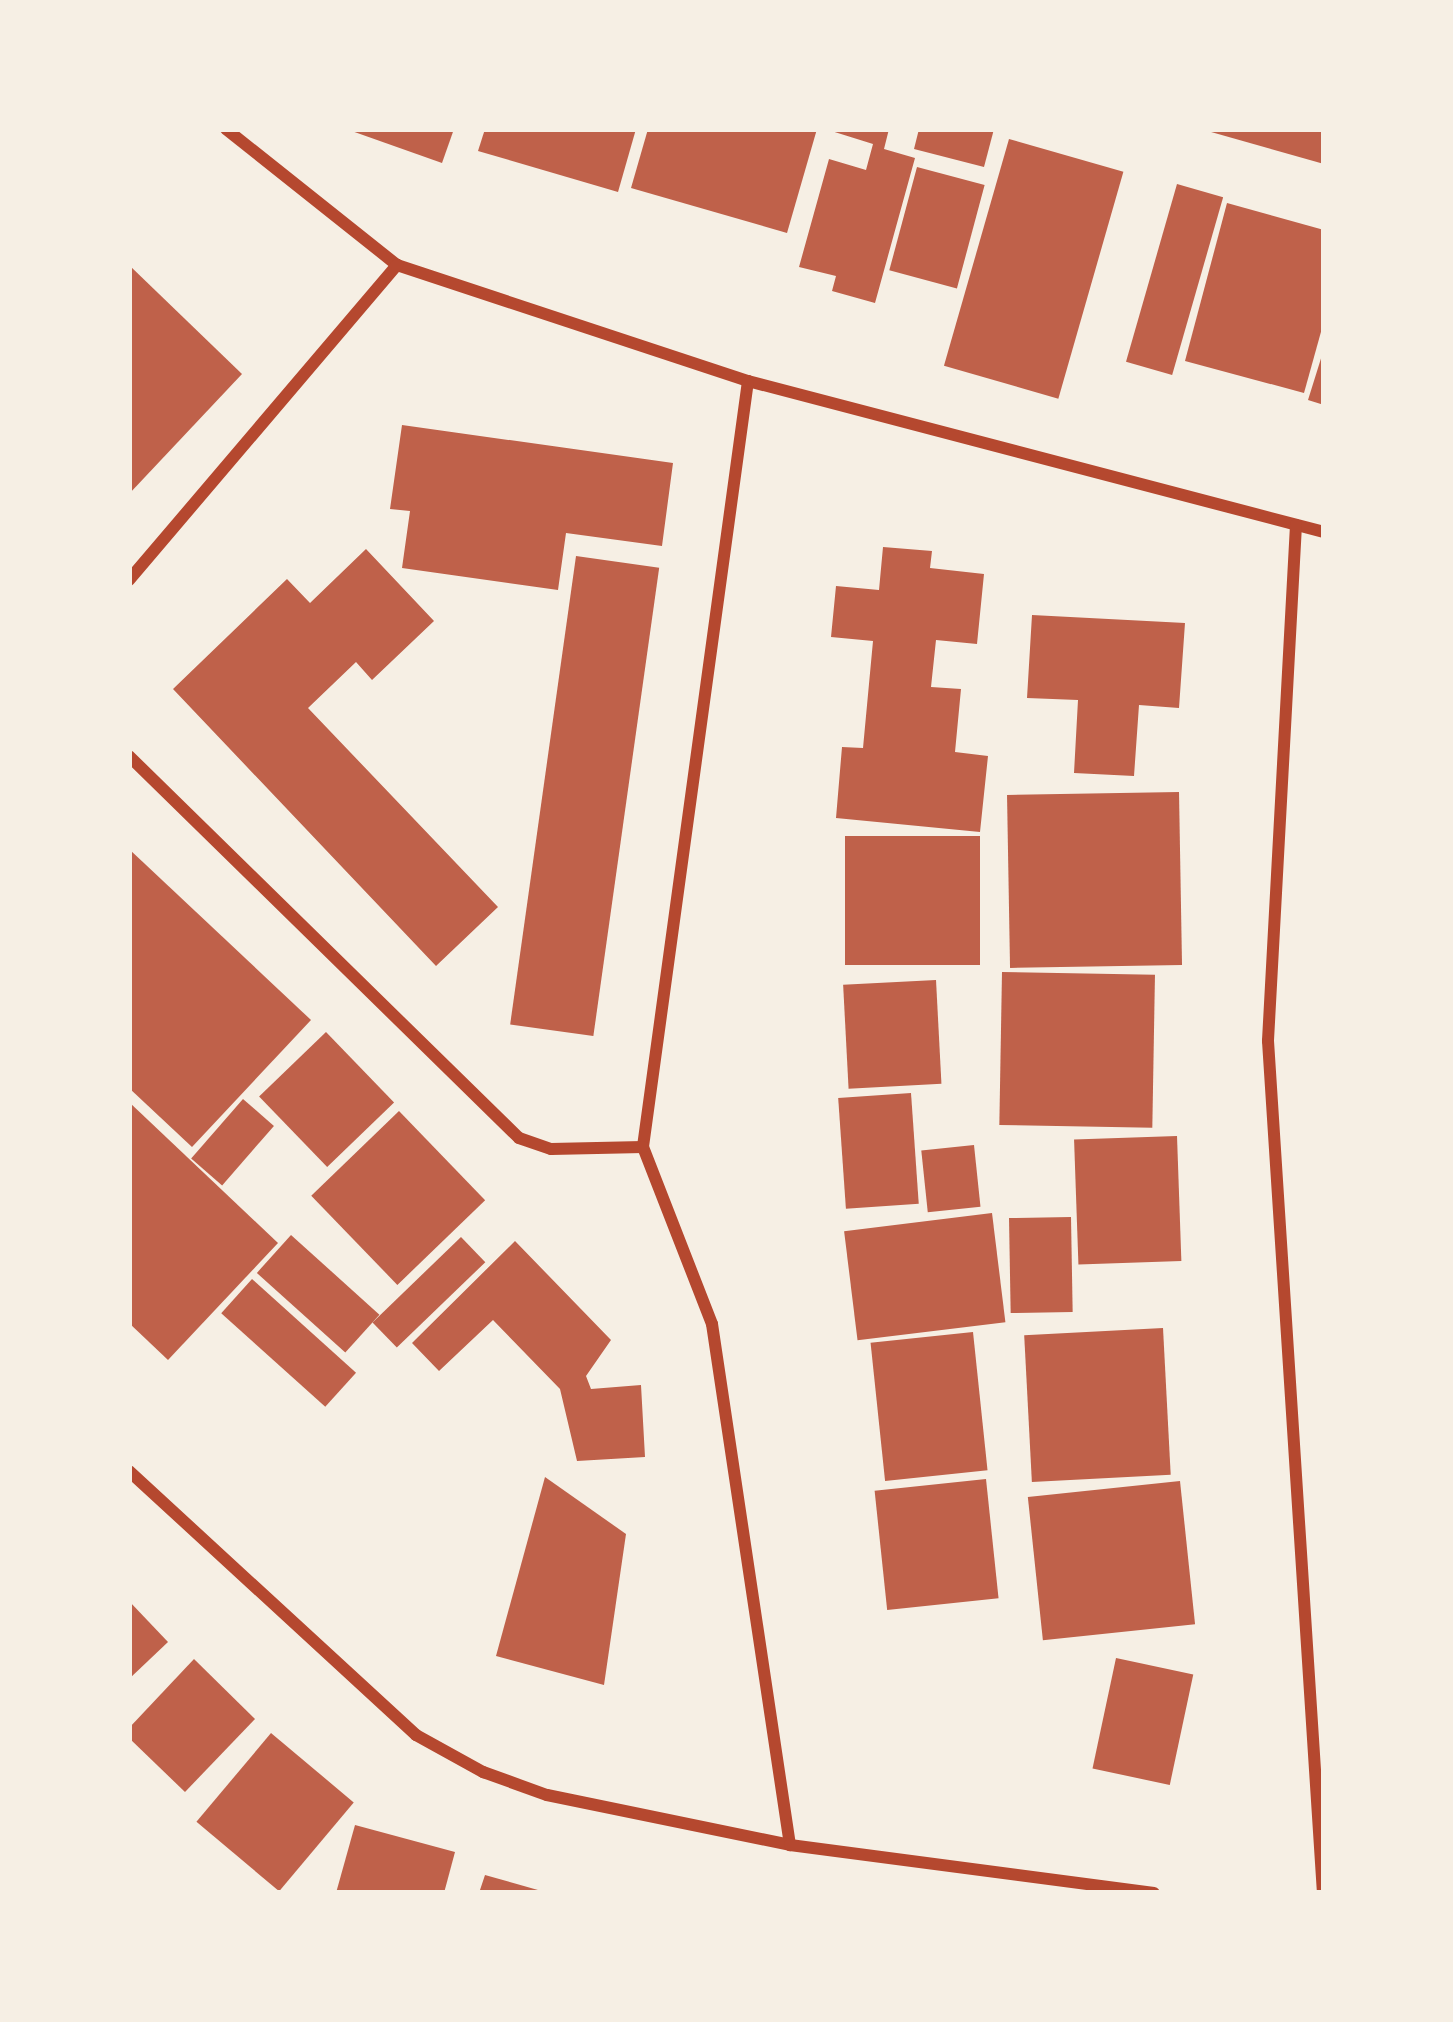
<!DOCTYPE html>
<html>
<head>
<meta charset="utf-8">
<style>
  body { margin:0 }
  #map { position:relative; width:1453px; height:2022px; overflow:hidden; background:#f6efe4; font-family:"Noto Serif",serif }
  div>[style] { position:absolute }
  .building>* { inset:0; background:#bf614a; transform-origin:0 0 }
  .minor>* { height:12px; margin:-6px; padding:0 6px; transform-origin:6px; border-radius:6px; background:#b5482f }
  span { translate:-50% -50%; white-space:nowrap; text-align:center; line-height:1.15; -webkit-text-stroke:12px #f6efe4; paint-order:stroke }
  .frame { position:absolute; inset:0; border:132px solid #f6efe4; pointer-events:none }
</style>
</head>
<body>
<div id="map">
  <div class="building">
    <div style="clip-path:polygon(346px 129px,454px 129px,442px 163px)"></div>
    <div style="clip-path:polygon(485px 129px,636px 129px,618px 192px,478px 151px)"></div>
    <div style="clip-path:polygon(648px 129px,817px 129px,787px 233px,631px 188px)"></div>
    <div style="clip-path:polygon(825px 129px,889px 129px,884px 149px,915px 158px,875px 303px,832px 291px,836px 276px,799px 267px,829px 159px,866px 170px,873px 144px)"></div>
    <div style="clip-path:polygon(919px 129px,994px 129px,984px 167px,914px 149px)"></div>
    <div style="clip-path:polygon(1204px 129px,1324px 129px,1324px 164px,1204px 130px)"></div>
    <div style="left:1009px;top:139px;width:119px;height:236px;rotate:16deg"></div>
    <div style="left:917px;top:167px;width:70px;height:107px;rotate:15deg"></div>
    <div style="left:1177px;top:184px;width:48px;height:185px;rotate:16deg"></div>
    <div style="clip-path:polygon(1227px 203px,1324px 230px,1324px 321px,1304px 393px,1185px 361px)"></div>
    <div style="clip-path:polygon(129px 265px,242px 374px,129px 494px)"></div>
    <div style="clip-path:polygon(1323px 352px,1324px 352px,1324px 405px,1308px 400px)"></div>
    <div style="clip-path:polygon(402px 425px,673px 463px,662px 546px,566px 533px,558px 590px,402px 568px,410px 511px,390px 509px)"></div>
    <div style="clip-path:polygon(883px 547px,932px 551px,930px 568px,984px 574px,977px 644px,936px 640px,931px 687px,961px 689px,955px 752px,988px 756px,980px 832px,836px 818px,842px 747px,863px 748px,873px 641px,831px 637px,836px 586px,879px 590px)"></div>
    <div style="clip-path:polygon(366px 549px,434px 621px,372px 680px,356px 662px,308px 708px,498px 907px,436px 966px,173px 689px,287px 579px,310px 603px)"></div>
    <div style="left:576px;top:556px;width:84px;height:473px;rotate:8deg"></div>
    <div style="clip-path:polygon(1032px 615px,1185px 623px,1179px 708px,1139px 705px,1134px 776px,1074px 773px,1078px 700px,1027px 698px)"></div>
    <div style="left:1179px;top:792px;width:173px;height:172px;rotate:89deg"></div>
    <div style="left:845px;top:836px;width:135px;height:129px"></div>
    <div style="clip-path:polygon(129px 849px,311px 1020px,192px 1147px,129px 1088px)"></div>
    <div style="left:1002px;top:972px;width:153px;height:153px;rotate:1deg"></div>
    <div style="left:936px;top:980px;width:104px;height:93px;rotate:87deg"></div>
    <div style="left:326px;top:1032px;width:98px;height:93px;rotate:46deg"></div>
    <div style="left:911px;top:1093px;width:111px;height:73px;rotate:86deg"></div>
    <div style="left:243px;top:1099px;width:41px;height:79px;rotate:41deg"></div>
    <div style="clip-path:polygon(129px 1102px,278px 1243px,168px 1360px,129px 1323px)"></div>
    <div style="left:399px;top:1111px;width:124px;height:122px;rotate:46deg"></div>
    <div style="left:1177px;top:1136px;width:125px;height:103px;rotate:88deg"></div>
    <div style="left:974px;top:1145px;width:62px;height:53px;rotate:84deg"></div>
    <div style="left:992px;top:1213px;width:110px;height:149px;rotate:83deg"></div>
    <div style="left:1071px;top:1217px;width:95px;height:62px;rotate:89deg"></div>
    <div style="left:291px;top:1235px;width:119px;height:51px;rotate:42deg"></div>
    <div style="left:461px;top:1237px;width:35px;height:123px;rotate:46deg"></div>
    <div style="clip-path:polygon(515px 1241px,611px 1340px,586px 1376px,591px 1389px,641px 1385px,645px 1457px,577px 1461px,560px 1389px,493px 1320px,439px 1371px,412px 1343px)"></div>
    <div style="left:252px;top:1279px;width:140px;height:46px;rotate:42deg"></div>
    <div style="left:1163px;top:1328px;width:147px;height:139px;rotate:87deg"></div>
    <div style="left:973px;top:1332px;width:139px;height:103px;rotate:84deg"></div>
    <div style="clip-path:polygon(545px 1477px,626px 1534px,604px 1685px,496px 1656px)"></div>
    <div style="left:986px;top:1479px;width:120px;height:112px;rotate:84deg"></div>
    <div style="left:1180px;top:1481px;width:144px;height:153px;rotate:84deg"></div>
    <div style="clip-path:polygon(129px 1601px,168px 1642px,129px 1679px)"></div>
    <div style="left:1116px;top:1658px;width:79px;height:113px;rotate:12deg"></div>
    <div style="clip-path:polygon(194px 1659px,255px 1719px,185px 1792px,129px 1738px,129px 1728px)"></div>
    <div style="left:271px;top:1733px;width:108px;height:116px;rotate:40deg"></div>
    <div style="clip-path:polygon(355px 1825px,455px 1852px,444px 1893px,336px 1893px)"></div>
    <div style="clip-path:polygon(485px 1875px,545px 1892px,545px 1893px,479px 1893px)"></div>
  </div>
  <div class="minor">
    <div style="left:226px;top:129px;width:218px;rotate:38.5deg"></div>
    <div style="left:397px;top:265px;width:370px;rotate:18.3deg"></div>
    <div style="left:748px;top:381px;width:595px;rotate:14.69deg"></div>
    <div style="left:748px;top:381px;width:773px;rotate:97.81deg"></div>
    <div style="left:643px;top:1147px;width:190px;rotate:68.7deg"></div>
    <div style="left:712px;top:1324px;width:527px;rotate:81.49deg"></div>
    <div style="left:1296px;top:525px;width:517px;rotate:93.11deg"></div>
    <div style="left:1268px;top:1041px;width:854px;rotate:86.31deg"></div>
    <div style="left:129px;top:580px;width:414px;rotate:-49.6deg"></div>
    <div style="left:129px;top:756px;width:546px;rotate:44.41deg"></div>
    <div style="left:519px;top:1138px;width:34px;rotate:19deg"></div>
    <div style="left:551px;top:1149px;width:92px;rotate:-1.2deg"></div>
    <div style="left:129px;top:1471px;width:390px;rotate:42.6deg"></div>
    <div style="left:416px;top:1735px;width:77px;rotate:28.9deg"></div>
    <div style="left:483px;top:1772px;width:68px;rotate:19.8deg"></div>
    <div style="left:547px;top:1795px;width:248px;rotate:11.6deg"></div>
    <div style="left:790px;top:1845px;width:367px;rotate:7.5deg"></div>
  </div>
  <div class="frame"></div>
</div>
</body>
</html>
